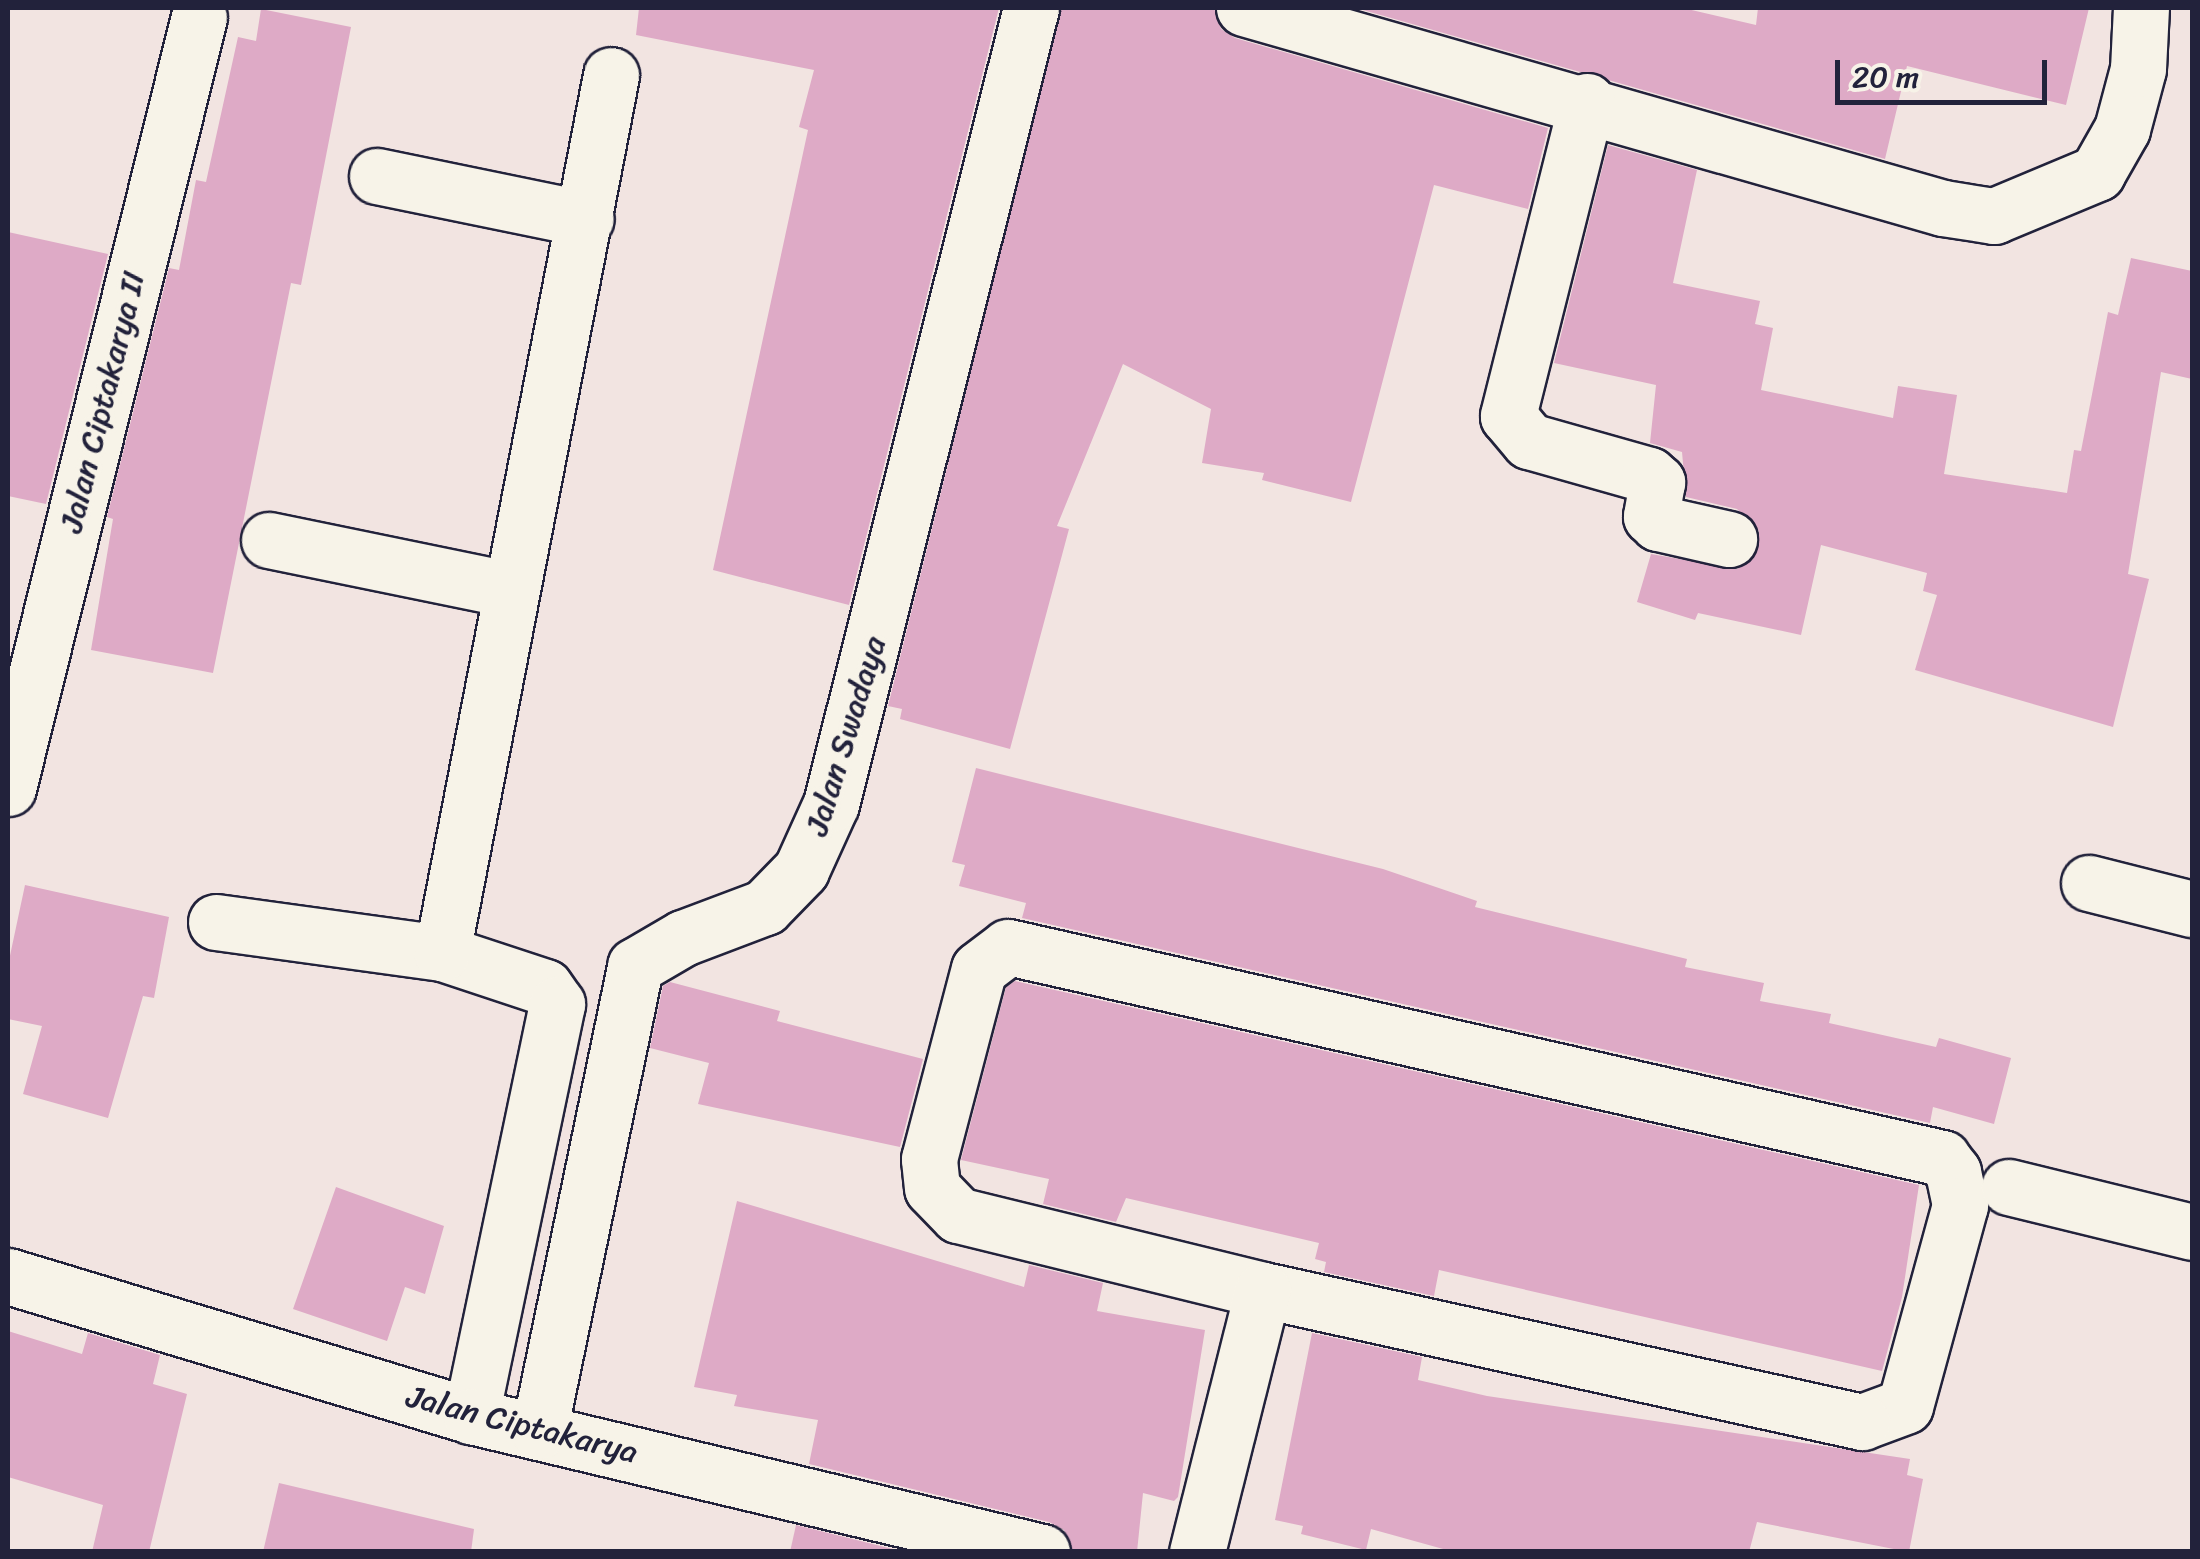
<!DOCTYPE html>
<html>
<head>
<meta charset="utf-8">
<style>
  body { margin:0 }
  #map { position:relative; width:2200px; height:1559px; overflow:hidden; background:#f2e4e1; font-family:Sriracha,sans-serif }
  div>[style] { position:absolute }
  .building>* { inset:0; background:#deaac6 }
  .roads { filter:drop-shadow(2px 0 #22223b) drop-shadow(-2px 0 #22223b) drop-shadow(0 2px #22223b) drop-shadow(0 -2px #22223b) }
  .street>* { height:55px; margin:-27.5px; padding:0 27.5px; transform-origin:27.5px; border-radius:27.5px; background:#f7f3e8 }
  span { translate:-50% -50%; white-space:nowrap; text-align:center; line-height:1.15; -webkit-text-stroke:9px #f7f3e8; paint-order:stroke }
  .street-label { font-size:32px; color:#22223b }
  .frame { position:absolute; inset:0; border:10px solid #22223b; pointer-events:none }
  .scale { position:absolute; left:1835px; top:60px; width:212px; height:45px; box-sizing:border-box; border:5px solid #22223b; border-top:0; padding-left:12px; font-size:30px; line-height:35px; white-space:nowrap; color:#22223b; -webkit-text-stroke:8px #f7f3e8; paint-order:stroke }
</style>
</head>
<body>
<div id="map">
  <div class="building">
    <div style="clip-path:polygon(639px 8px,999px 8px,849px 605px,713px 570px,808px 130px,799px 127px,814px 70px,636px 35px)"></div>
    <div style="clip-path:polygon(1061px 8px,1214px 8px,1221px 29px,1235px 38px,1548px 128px,1528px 209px,1434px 185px,1351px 502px,1262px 480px,1264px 473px,1202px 463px,1211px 409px,1123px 364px,1057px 526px,1069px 529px,1010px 749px,900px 719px,902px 709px,888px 706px)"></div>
    <div style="clip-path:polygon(1356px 8px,1683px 8px,1756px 25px,1758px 8px,2089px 8px,2066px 105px,1907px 66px,1885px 159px)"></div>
    <div style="clip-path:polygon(261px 9px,351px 27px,301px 285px,291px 283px,213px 673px,91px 650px,113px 519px,107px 517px,169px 268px,179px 270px,196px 180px,206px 182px,238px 37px,256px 41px)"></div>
    <div style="clip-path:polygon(1608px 145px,1697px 170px,1673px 283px,1760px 301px,1755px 324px,1773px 328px,1761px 390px,1893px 418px,1898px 386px,1957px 395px,1944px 474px,2067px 493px,2074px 450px,2081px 451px,2108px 312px,2118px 315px,2131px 258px,2192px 271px,2192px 379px,2161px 372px,2128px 574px,2149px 579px,2113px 727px,1915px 670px,1937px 595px,1923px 591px,1927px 573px,1821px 545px,1801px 635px,1698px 613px,1695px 620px,1637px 602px,1651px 554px,1737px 569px,1753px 559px,1759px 531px,1737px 509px,1686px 497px,1682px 452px,1650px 443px,1656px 385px,1554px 363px)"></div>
    <div style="clip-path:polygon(8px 232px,108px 254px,46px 504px,8px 496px)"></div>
    <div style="clip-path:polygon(976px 768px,1383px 869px,1477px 901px,1475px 907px,1687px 959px,1685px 967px,1764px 983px,1760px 1001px,1831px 1014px,1829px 1023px,1936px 1047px,1939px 1038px,2011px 1058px,1994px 1124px,1933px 1107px,1930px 1123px,1022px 918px,1026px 903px,959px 886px,965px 865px,952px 862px)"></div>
    <div style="clip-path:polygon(25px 885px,169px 917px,154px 998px,143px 996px,108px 1118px,23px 1094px,42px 1026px,8px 1019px,8px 965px)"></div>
    <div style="clip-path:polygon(1015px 981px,1919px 1185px,1902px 1297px,1882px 1371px,1439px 1270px,1434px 1296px,1324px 1272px,1326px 1262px,1315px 1259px,1319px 1243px,1126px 1198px,1116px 1222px,1043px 1204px,1049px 1179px,961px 1160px,1006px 987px)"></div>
    <div style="clip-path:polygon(670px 982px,780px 1011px,777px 1021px,923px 1059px,900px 1147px,698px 1104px,709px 1063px,650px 1048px,663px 986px)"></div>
    <div style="clip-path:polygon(336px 1187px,444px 1226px,425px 1294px,405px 1287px,387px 1341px,293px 1309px)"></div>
    <div style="clip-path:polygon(737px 1201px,1024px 1287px,1029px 1265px,1103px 1283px,1097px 1311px,1205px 1330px,1178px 1497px,1174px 1501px,1143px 1493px,1137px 1552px,1072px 1552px,1064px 1530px,1049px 1522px,809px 1464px,818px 1420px,734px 1406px,737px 1395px,694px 1387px)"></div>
    <div style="clip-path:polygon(8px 1331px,82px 1354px,88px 1333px,160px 1355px,153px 1384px,187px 1394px,149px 1552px,92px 1552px,103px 1505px,8px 1477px)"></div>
    <div style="clip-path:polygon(1312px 1333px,1422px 1357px,1418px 1380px,1487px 1396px,1910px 1459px,1907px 1475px,1923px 1479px,1909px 1552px,1757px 1522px,1749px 1552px,1454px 1552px,1371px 1529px,1366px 1550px,1301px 1534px,1303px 1526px,1275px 1520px)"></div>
    <div style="clip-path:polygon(279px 1483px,474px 1529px,471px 1552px,263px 1552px)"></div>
    <div style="clip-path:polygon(796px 1525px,905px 1552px,790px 1552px)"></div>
  </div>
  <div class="roads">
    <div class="street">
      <div style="left:1244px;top:8px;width:727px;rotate:15.97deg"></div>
      <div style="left:1943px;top:208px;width:52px;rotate:8.9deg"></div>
      <div style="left:1994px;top:216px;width:112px;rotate:-22.7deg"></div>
      <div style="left:2097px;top:173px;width:51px;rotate:-60.4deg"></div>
      <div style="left:2122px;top:129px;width:62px;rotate:-75.1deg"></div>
      <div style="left:2138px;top:69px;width:61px;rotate:-87.2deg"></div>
      <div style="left:1587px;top:101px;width:325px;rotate:104.1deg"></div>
      <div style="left:1508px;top:416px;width:33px;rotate:50deg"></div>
      <div style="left:1529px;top:441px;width:125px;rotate:15.8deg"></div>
      <div style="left:1649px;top:475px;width:11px;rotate:41deg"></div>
      <div style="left:1657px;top:482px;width:35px;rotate:100deg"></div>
      <div style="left:1651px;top:516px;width:10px;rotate:45deg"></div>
      <div style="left:1658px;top:523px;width:73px;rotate:12.7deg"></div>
      <div style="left:377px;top:176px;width:213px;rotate:11.6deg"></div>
      <div style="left:269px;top:540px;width:243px;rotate:11.6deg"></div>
      <div style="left:8px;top:788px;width:794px;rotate:-76.09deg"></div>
      <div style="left:2089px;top:883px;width:106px;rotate:14.2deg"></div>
      <div style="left:216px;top:922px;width:228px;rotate:7.8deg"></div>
      <div style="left:442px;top:953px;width:108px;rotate:18.3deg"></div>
      <div style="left:545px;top:987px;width:21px;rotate:55deg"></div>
      <div style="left:557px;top:1004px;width:421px;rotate:101.8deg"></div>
      <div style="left:1008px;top:947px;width:958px;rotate:12.73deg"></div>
      <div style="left:1942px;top:1158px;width:18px;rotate:52deg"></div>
      <div style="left:1953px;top:1172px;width:34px;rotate:78deg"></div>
      <div style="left:1960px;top:1205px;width:208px;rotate:105.3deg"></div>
      <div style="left:1905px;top:1406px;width:46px;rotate:159.6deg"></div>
      <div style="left:1862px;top:1422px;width:613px;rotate:-167.57deg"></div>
      <div style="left:1263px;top:1290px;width:314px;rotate:-166.2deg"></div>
      <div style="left:958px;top:1215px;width:37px;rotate:-134deg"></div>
      <div style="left:932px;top:1188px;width:29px;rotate:-96deg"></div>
      <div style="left:929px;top:1159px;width:196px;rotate:-75.3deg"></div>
      <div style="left:979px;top:969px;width:36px;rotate:-37deg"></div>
      <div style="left:442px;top:953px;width:894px;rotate:-79.1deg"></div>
      <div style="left:2009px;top:1187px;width:188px;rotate:13.8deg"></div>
      <div style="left:8px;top:1276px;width:484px;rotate:16.8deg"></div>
      <div style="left:471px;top:1416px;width:587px;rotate:13.4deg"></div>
      <div style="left:539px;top:1431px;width:475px;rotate:-78.3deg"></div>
      <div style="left:635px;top:966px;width:56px;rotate:-30.3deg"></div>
      <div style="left:683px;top:938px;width:88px;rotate:-20.7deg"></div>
      <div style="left:765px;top:907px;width:52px;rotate:-45.8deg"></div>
      <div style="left:801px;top:870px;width:72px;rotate:-65.6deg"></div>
      <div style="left:831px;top:804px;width:821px;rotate:-75.9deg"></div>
      <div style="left:1197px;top:1552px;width:270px;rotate:-75.9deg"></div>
    </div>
  </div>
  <div class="street-label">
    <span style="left:103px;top:402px;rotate:-76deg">Jalan Ciptakarya II</span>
    <span style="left:846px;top:736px;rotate:-73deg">Jalan Swadaya</span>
    <span style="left:522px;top:1425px;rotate:14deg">Jalan Ciptakarya</span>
  </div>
  <div class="frame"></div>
  <div class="scale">20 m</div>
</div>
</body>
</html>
